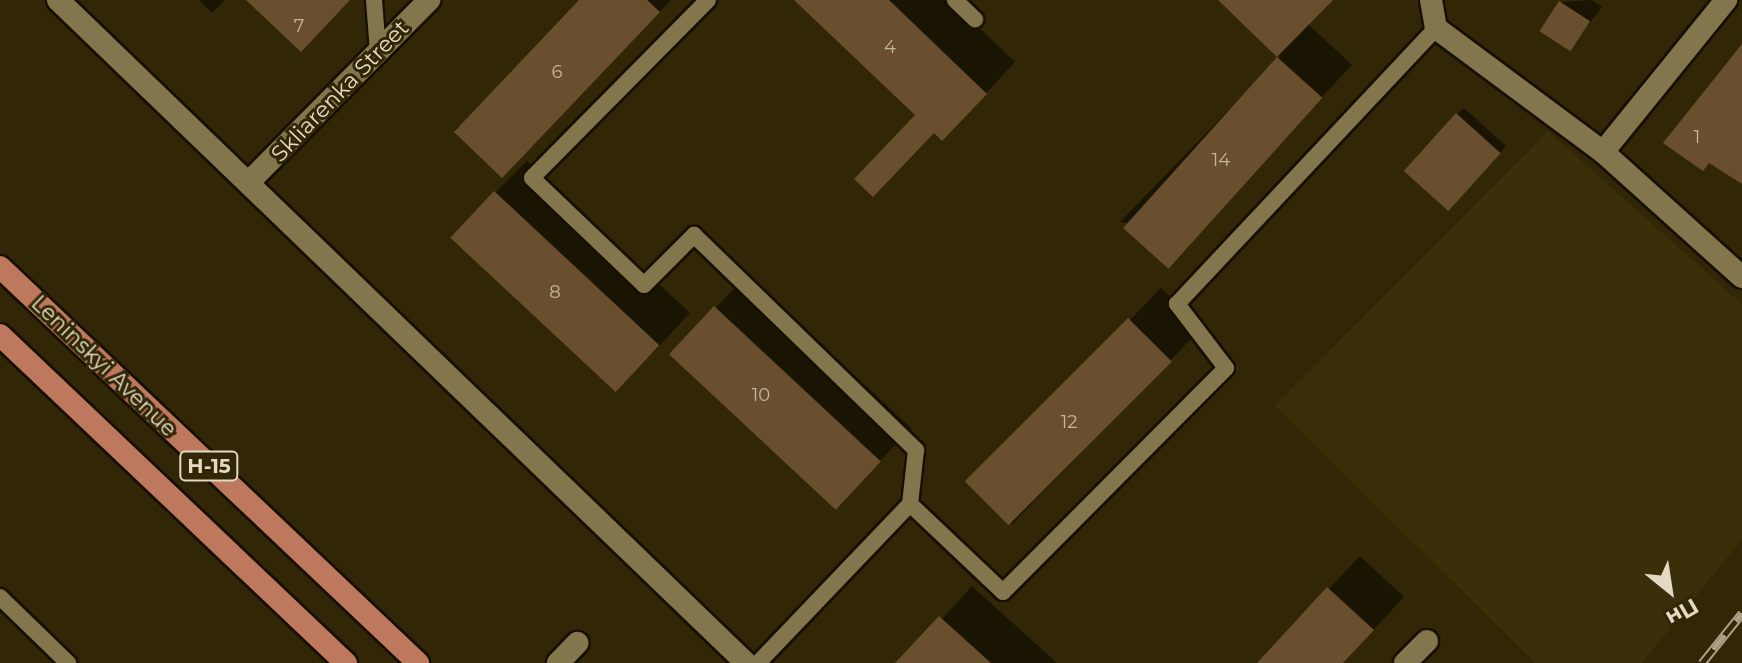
<!DOCTYPE html>
<html>
<head>
<meta charset="utf-8">
<style>
  body { margin:0 }
  #map { position:relative; width:1742px; height:663px; overflow:hidden; background:#312707; font-family:Montserrat,sans-serif }
  div>[style] { position:absolute }
  .built>* { inset:0; background:#3b2f09 }
  .shadow>* { inset:0; background:#0007; transform-origin:0 0 }
  .building>* { inset:0; background:#6a4f2e; transform-origin:0 0 }
  .roads { filter:drop-shadow(2px 0 #171000) drop-shadow(-2px 0 #171000) drop-shadow(0 2px #171000) drop-shadow(0 -2px #171000) }
  .service>* { height:16px; margin:-8px; padding:0 8px; transform-origin:8px; border-radius:8px; background:#83754c }
  .pedestrian>* { height:22px; margin:-11px; padding:0 11px; transform-origin:11px; border-radius:11px; background:#83754c }
  .minor>* { height:22px; margin:-11px; padding:0 11px; transform-origin:11px; border-radius:11px; background:#83754c }
  .primary>* { height:22px; margin:-11px; padding:0 11px; transform-origin:11px; border-radius:11px; background:#bd785d }
  .rail>* { height:9px; margin-top:-4.5px; transform-origin:0; background:repeating-linear-gradient(90deg,#312707 0 18px,#aaa188 0 36px); box-sizing:border-box; border-block:2px solid #aaa188 }
  span { translate:-50% -50%; white-space:nowrap; text-align:center; line-height:1.15; -webkit-text-stroke:6px #312707; paint-order:stroke }
  .number-label { font-size:18px; color:#c4b79e }
  .number-label span { -webkit-text-stroke-width:0 }
  .shield-label span { padding:2px 6px; background:#312707; border:2px solid; border-radius:6px; -webkit-text-stroke-width:0 }
  .shield-label { font-size:20px; color:#e2dac4; font-weight:700 }
  .street-label { font-size:22px; color:#e2dac4 }
  .north { position:absolute; left:1630px; top:551px; width:80px; height:80px; -webkit-text-stroke:6px #312707; paint-order:stroke; rotate:150deg; font-size:22px; font-weight:700; line-height:32px; text-align:center; color:#e2dac4 }
  .north::after { content:''; display:block; margin:auto; width:28px; height:36px; background:#e2dac4; clip-path:polygon(50% 0,100% 100%,50% 72%,0 100%) }
</style>
</head>
<body>
<div id="map">
  <div class="built">
    <div style="clip-path:polygon(1548px 131px,1742px 304px,1742px 539px,1642px 663px,1535px 663px,1275px 406px)"></div>
  </div>
  <div class="shadow">
    <div style="clip-path:polygon(199px 0,225px 0,212px 13px)"></div>
    <div style="clip-path:polygon(582px 0,671px 0,534px 143px)"></div>
    <div style="clip-path:polygon(797px 0,950px 0,1015px 62px,972px 108px,918px 115px)"></div>
    <div style="clip-path:polygon(1221px 0,1331px 0,1308px 24px,1352px 65px,1196px 231px,1120px 222px,1280px 57px)"></div>
    <div style="clip-path:polygon(1591px 0,1602px 7px,1569px 49px,1560px 2px)"></div>
    <div style="clip-path:polygon(1464px 108px,1506px 146px,1456px 202px,1457px 114px)"></div>
    <div style="clip-path:polygon(527px 161px,690px 313px,648px 358px,495px 193px)"></div>
    <div style="clip-path:polygon(747px 275px,911px 428px,867px 475px,672px 354px)"></div>
    <div style="left:1161px;top:288px;width:57px;height:273px;rotate:44deg"></div>
    <div style="clip-path:polygon(1360px 556px,1404px 597px,1343px 663px,1259px 663px)"></div>
    <div style="clip-path:polygon(972px 586px,1057px 663px,902px 663px)"></div>
  </div>
  <div class="building">
    <div style="clip-path:polygon(246px 0,350px 0,301px 52px)"></div>
    <div style="clip-path:polygon(579px 0,647px 0,660px 12px,502px 178px,454px 132px)"></div>
    <div style="clip-path:polygon(794px 0,889px 0,987px 94px,942px 141px,934px 133px,873px 197px,854px 179px,915px 115px)"></div>
    <div style="clip-path:polygon(1218px 0,1333px 0,1277px 57px)"></div>
    <div style="left:1559px;top:1px;width:37px;height:36px;rotate:33deg"></div>
    <div style="clip-path:polygon(1742px 44px,1742px 184px,1709px 163px,1703px 171px,1663px 143px)"></div>
    <div style="left:1277px;top:57px;width:61px;height:230px;rotate:42deg"></div>
    <div style="left:1456px;top:113px;width:60px;height:78px;rotate:42deg"></div>
    <div style="left:494px;top:191px;width:226px;height:64px;rotate:43deg"></div>
    <div style="left:714px;top:306px;width:228px;height:66px;rotate:43deg"></div>
    <div style="left:1128px;top:318px;width:62px;height:231px;rotate:45deg"></div>
    <div style="clip-path:polygon(1327px 587px,1374px 630px,1343px 663px,1257px 663px)"></div>
    <div style="clip-path:polygon(939px 616px,991px 663px,895px 663px)"></div>
  </div>
  <div class="roads">
    <div class="service">
      <div style="left:374px;top:0;width:52px;rotate:85.6deg"></div>
      <div style="left:708px;top:0;width:250px;rotate:134.7deg"></div>
      <div style="left:532px;top:178px;width:155px;rotate:43.7deg"></div>
      <div style="left:644px;top:285px;width:71px;rotate:-45deg"></div>
      <div style="left:694px;top:235px;width:309px;rotate:44.1deg"></div>
      <div style="left:916px;top:450px;width:54px;rotate:96.3deg"></div>
      <div style="left:910px;top:504px;width:220px;rotate:133.7deg"></div>
      <div style="left:955px;top:0;width:28px;rotate:44deg"></div>
      <div style="left:910px;top:504px;width:128px;rotate:43.4deg"></div>
      <div style="left:1003px;top:592px;width:316px;rotate:-45.1deg"></div>
      <div style="left:1226px;top:368px;width:81px;rotate:-127.4deg"></div>
      <div style="left:1177px;top:304px;width:378px;rotate:-46.8deg"></div>
      <div style="left:0;top:597px;width:95px;rotate:44.1deg"></div>
    </div>
    <div class="pedestrian">
      <div style="left:558px;top:663px;width:28px;rotate:-46deg"></div>
    </div>
    <div class="minor">
      <div style="left:58px;top:0;width:955px;rotate:43.94deg"></div>
      <div style="left:1431px;top:0;width:28px;rotate:80deg"></div>
      <div style="left:1436px;top:28px;width:208px;rotate:36.6deg"></div>
      <div style="left:1603px;top:152px;width:187px;rotate:42deg"></div>
      <div style="left:1603px;top:152px;width:196px;rotate:-51deg"></div>
      <div style="left:250px;top:181px;width:255px;rotate:-45.3deg"></div>
      <div style="left:1405px;top:663px;width:31px;rotate:-45deg"></div>
    </div>
    <div class="primary">
      <div style="left:0;top:267px;width:576px;rotate:43.45deg"></div>
      <div style="left:0;top:335px;width:477px;rotate:43.5deg"></div>
    </div>
  </div>
  <div class="rail">
    <div style="left:1702px;top:663px;width:64px;rotate:-51.3deg"></div>
  </div>
  <div class="number-label">
    <span style="left:299px;top:26px">7</span>
    <span style="left:890px;top:47px">4</span>
    <span style="left:557px;top:72px">6</span>
    <span style="left:1697px;top:137px">1</span>
    <span style="left:1221px;top:160px">14</span>
    <span style="left:555px;top:292px">8</span>
    <span style="left:761px;top:395px">10</span>
    <span style="left:1069px;top:422px">12</span>
  </div>
  <div class="shield-label">
    <span style="left:209px;top:466px">Н-15</span>
  </div>
  <div class="street-label">
    <span style="left:340px;top:91px;rotate:-46deg">Skliarenka Street</span>
    <span style="left:104px;top:366px;rotate:44deg">Leninskyi Avenue</span>
  </div>
  <div class="north">Пн</div>
</div>
</body>
</html>
